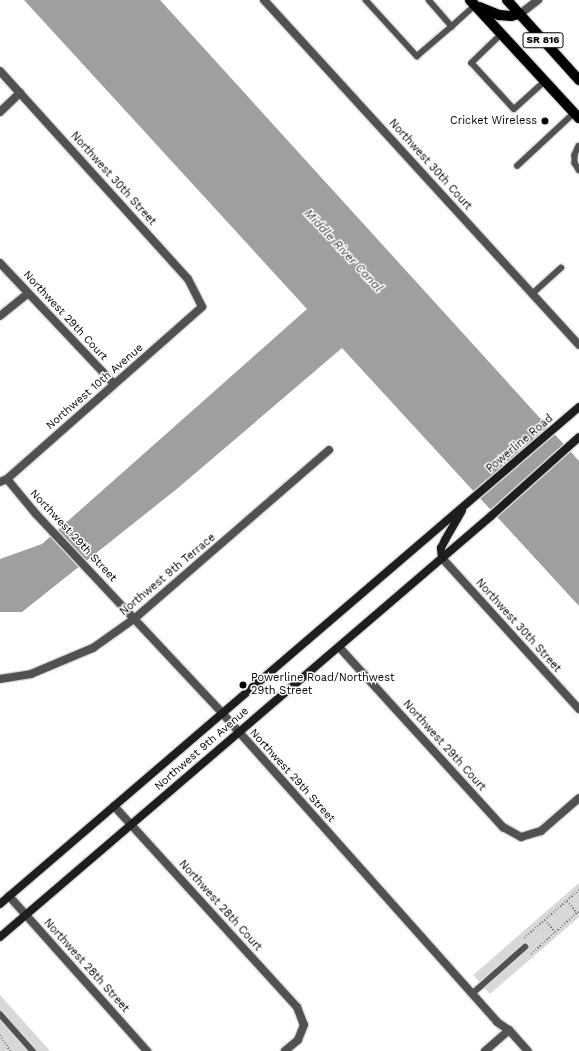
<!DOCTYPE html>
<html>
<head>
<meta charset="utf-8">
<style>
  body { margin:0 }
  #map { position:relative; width:579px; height:1051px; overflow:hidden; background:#fff; font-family:"Work Sans",sans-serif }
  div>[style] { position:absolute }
  .green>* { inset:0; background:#d8d8d8 }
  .water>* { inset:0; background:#9f9f9f }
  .path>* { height:2px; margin-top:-1px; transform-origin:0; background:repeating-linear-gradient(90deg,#737373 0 1px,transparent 0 3px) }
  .roads { filter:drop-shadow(1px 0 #dbdbdb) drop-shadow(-1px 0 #dbdbdb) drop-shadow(0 1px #dbdbdb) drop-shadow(0 -1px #dbdbdb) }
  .service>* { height:5.5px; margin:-2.75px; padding:0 2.75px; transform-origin:2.75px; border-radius:2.75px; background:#515151 }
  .minor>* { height:8px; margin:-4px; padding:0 4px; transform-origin:4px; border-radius:4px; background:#515151 }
  .secondary>* { height:8px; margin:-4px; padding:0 4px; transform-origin:4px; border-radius:4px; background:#1e1e1e }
  .primary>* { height:10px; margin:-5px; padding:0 5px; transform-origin:5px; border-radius:5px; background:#000 }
  .dots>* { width:11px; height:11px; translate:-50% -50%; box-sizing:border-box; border:2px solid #fff; border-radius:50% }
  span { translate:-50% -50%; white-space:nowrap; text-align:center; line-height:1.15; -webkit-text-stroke:3px #fff; paint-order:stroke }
  .shield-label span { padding:1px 3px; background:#fff; border:1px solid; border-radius:3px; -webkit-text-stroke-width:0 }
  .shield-label { font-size:10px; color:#000; font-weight:700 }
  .poi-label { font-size:11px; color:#000 }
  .right { translate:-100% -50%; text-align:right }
  .left { translate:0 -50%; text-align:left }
  .street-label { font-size:11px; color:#000 }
  .water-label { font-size:12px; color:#404040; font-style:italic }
</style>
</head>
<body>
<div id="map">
  <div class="green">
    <div style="clip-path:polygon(579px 883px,579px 917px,490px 994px,473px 975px)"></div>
    <div style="clip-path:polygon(0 995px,50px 1051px,0 1051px)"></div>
  </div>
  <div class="water">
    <div style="clip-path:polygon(24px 0,160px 0,579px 461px,579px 606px,342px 348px,178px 488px,22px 612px,0 612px,0 559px,42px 544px,307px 309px)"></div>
  </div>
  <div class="path">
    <div style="left:567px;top:901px;width:16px;rotate:50deg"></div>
    <div style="left:545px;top:920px;width:16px;rotate:50deg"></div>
    <div style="left:524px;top:938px;width:73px;rotate:-41.1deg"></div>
    <div style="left:531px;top:954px;width:64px;rotate:-41.9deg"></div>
    <div style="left:0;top:1035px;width:19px;rotate:58deg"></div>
  </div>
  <div class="roads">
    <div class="service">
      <div style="left:366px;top:0;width:76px;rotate:47.7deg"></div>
      <div style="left:417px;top:56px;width:46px;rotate:-40.6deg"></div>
      <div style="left:429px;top:0;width:35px;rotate:49deg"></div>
      <div style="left:452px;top:26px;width:31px;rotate:-42deg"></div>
      <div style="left:502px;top:34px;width:42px;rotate:136deg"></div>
      <div style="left:472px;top:63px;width:62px;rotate:47.6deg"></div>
      <div style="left:514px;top:109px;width:42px;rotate:-42.1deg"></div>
      <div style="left:579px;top:146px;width:10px;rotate:114deg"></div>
      <div style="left:575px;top:155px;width:8px;rotate:90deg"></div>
      <div style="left:575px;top:163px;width:8px;rotate:60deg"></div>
      <div style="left:517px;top:166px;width:78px;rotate:-42.9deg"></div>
      <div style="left:532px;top:294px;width:39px;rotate:-42deg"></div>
      <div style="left:472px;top:994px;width:71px;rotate:-41.6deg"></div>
      <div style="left:0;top:1014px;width:50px;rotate:48.3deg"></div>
    </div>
    <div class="minor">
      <div style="left:264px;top:0;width:467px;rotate:47.6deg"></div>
      <div style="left:520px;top:14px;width:23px;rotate:-38deg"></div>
      <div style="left:0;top:71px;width:280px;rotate:47.9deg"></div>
      <div style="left:188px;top:279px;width:31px;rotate:63deg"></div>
      <div style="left:202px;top:307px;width:260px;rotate:138.6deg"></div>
      <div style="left:7px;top:479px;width:8px;rotate:157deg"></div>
      <div style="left:0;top:112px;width:28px;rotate:-44deg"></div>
      <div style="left:0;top:263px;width:166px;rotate:46.7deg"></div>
      <div style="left:0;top:316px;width:36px;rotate:-39deg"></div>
      <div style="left:7px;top:479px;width:45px;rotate:50.4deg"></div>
      <div style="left:36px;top:514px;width:274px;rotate:46.9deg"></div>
      <div style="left:223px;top:714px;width:412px;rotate:48.3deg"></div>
      <div style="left:497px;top:1022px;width:14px;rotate:34deg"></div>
      <div style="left:509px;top:1030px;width:28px;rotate:48deg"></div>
      <div style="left:442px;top:558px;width:204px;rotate:47.8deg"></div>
      <div style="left:339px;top:647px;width:244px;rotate:47.7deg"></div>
      <div style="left:503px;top:827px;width:21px;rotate:29deg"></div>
      <div style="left:521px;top:837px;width:21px;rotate:-17deg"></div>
      <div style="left:541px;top:831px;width:50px;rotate:-41deg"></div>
      <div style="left:0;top:679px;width:31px;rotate:-9deg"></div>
      <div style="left:31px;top:674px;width:67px;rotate:-22.8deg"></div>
      <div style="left:93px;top:648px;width:50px;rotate:-35.3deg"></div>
      <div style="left:134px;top:619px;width:258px;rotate:-40.9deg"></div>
      <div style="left:114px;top:806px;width:272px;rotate:47.7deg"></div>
      <div style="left:297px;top:1007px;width:19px;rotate:69deg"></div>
      <div style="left:304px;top:1025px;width:16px;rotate:112deg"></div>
      <div style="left:298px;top:1040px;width:17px;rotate:140deg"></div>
      <div style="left:9px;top:896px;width:208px;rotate:48.3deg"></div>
      <div style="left:485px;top:1051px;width:32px;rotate:-41deg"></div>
    </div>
    <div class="secondary">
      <div style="left:442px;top:558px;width:10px;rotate:-96deg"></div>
      <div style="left:441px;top:548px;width:9px;rotate:-63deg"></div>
      <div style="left:445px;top:540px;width:34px;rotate:-60deg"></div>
      <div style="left:0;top:904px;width:763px;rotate:-40.64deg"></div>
      <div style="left:0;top:937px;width:647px;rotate:-40.61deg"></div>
      <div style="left:491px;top:516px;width:118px;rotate:-41.9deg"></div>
    </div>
    <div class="primary">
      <div style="left:470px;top:0;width:161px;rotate:47.3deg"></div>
      <div style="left:507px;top:0;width:108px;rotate:48deg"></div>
      <div style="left:479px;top:7px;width:22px;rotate:22deg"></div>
      <div style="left:499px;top:15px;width:12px;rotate:5deg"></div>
      <div style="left:511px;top:16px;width:9px;rotate:-13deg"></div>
    </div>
  </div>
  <div class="dots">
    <div style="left:545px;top:121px;background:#000"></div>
    <div style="left:243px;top:685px;background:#000"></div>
  </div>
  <div class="shield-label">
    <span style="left:543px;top:40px">SR 816</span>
  </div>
  <div class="poi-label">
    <span class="right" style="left:537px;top:121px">Cricket Wireless</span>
    <span class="left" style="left:251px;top:685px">Powerline Road/Northwest<br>29th Street</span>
  </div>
  <div class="street-label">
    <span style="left:430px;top:165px;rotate:48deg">Northwest 30th Court</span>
    <span style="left:113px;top:179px;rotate:48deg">Northwest 30th Street</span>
    <span style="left:65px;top:316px;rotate:47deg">Northwest 29th Court</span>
    <span style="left:95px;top:387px;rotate:-41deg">Northwest 10th Avenue</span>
    <span style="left:520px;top:444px;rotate:-40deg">Powerline Road</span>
    <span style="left:73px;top:536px;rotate:47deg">Northwest 29th Street</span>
    <span style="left:168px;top:575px;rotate:-40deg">Northwest 9th Terrace</span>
    <span style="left:518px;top:626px;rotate:48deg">Northwest 30th Street</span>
    <span style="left:444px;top:746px;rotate:48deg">Northwest 29th Court</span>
    <span style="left:202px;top:749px;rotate:-41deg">Northwest 9th Avenue</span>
    <span style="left:292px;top:776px;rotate:48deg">Northwest 29th Street</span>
    <span style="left:220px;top:906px;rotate:48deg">Northwest 28th Court</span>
    <span style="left:86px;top:966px;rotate:48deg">Northwest 28th Street</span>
  </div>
  <div class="water-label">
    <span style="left:343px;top:251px;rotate:47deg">Middle River Canal</span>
  </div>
</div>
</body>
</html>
